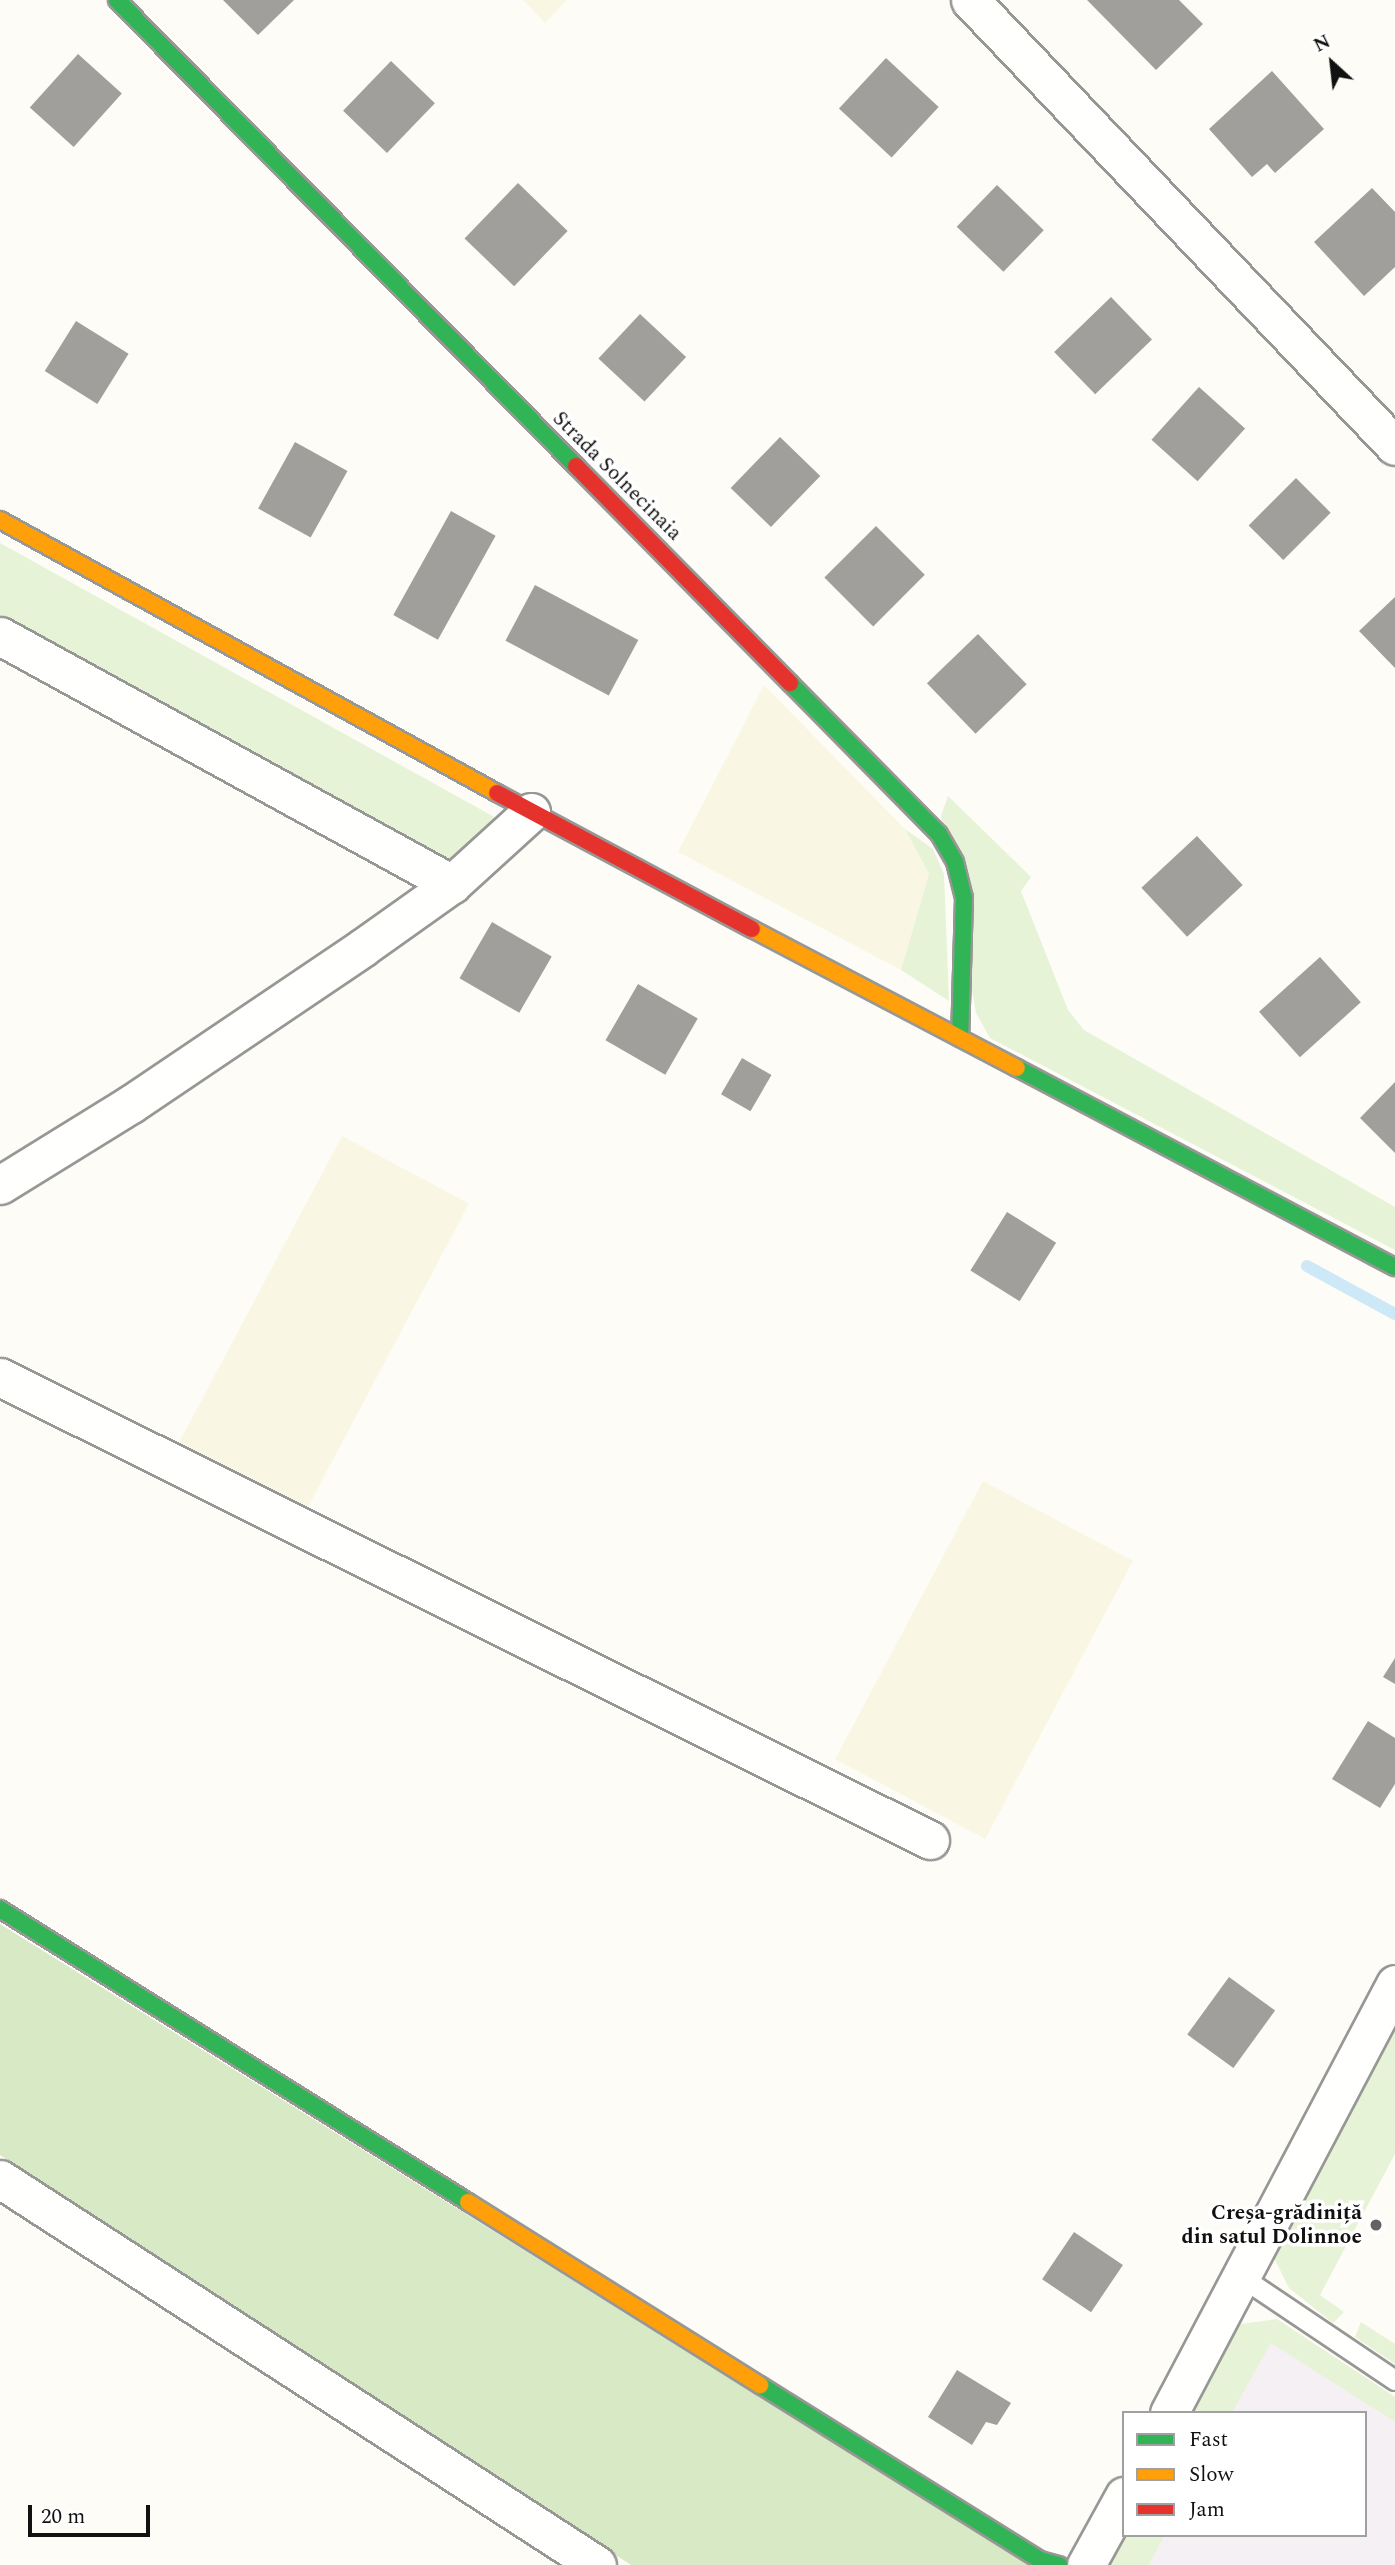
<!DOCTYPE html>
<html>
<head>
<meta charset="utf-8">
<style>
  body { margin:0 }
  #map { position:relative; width:1395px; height:2565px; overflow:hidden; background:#fdfcf7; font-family:Spectral,serif }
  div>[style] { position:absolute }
  .industrial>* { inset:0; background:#f5f0f3 }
  .farmland>* { inset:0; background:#f9f7e4; transform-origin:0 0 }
  .green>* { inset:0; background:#e7f3d7; transform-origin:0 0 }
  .forest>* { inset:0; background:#d8eac5 }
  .stream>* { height:12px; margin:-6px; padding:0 6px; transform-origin:6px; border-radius:6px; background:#cde8f7 }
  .building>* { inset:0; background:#a19f9c; transform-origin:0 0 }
  .roads { filter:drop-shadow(2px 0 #979795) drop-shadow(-2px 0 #979795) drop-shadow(0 2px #979795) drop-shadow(0 -2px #979795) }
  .lane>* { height:19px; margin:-9.5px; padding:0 9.5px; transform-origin:9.5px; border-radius:9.5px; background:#fffffe }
  .street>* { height:37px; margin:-18.5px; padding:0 18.5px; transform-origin:18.5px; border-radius:18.5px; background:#fffffe }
  .fast>* { height:16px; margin:-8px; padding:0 8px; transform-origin:8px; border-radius:8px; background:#30b455 }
  .slow>* { height:16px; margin:-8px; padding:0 8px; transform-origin:8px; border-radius:8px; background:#ff9f0a }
  .jam>* { height:16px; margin:-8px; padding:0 8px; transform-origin:8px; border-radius:8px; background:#e5322d }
  .dots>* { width:19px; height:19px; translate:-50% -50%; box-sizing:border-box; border:4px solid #fff; border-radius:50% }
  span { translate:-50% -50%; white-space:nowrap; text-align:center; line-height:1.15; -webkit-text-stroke:7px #fff; paint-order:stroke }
  .street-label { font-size:21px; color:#111 }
  .poi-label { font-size:21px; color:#111; font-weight:700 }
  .right { translate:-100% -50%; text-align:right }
  .legend { position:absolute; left:1122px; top:2411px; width:245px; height:126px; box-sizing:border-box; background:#fff; border:2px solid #a0a0a0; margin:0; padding:9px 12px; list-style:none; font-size:21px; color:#111 }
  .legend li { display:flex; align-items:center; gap:14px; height:35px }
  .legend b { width:35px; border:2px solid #a0a0a0 }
  .north { position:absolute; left:1297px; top:28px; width:70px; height:70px; -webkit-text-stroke:5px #fff; paint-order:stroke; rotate:333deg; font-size:19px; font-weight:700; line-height:28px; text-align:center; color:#111 }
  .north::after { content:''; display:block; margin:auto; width:24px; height:32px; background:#111; clip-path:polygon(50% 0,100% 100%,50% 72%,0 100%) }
  .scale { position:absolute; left:28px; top:2505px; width:122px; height:32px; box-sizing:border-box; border:4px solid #111; border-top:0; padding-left:9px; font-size:21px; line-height:24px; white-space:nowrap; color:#111; -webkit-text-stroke:5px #fff; paint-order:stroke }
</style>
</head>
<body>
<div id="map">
  <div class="industrial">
    <div style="clip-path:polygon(1271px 2342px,1395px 2422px,1395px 2565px,1149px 2565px,1165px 2535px,1365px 2535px,1365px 2413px,1232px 2413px)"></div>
  </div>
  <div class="farmland">
    <div style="clip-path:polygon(523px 0,567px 0,545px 23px)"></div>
    <div style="clip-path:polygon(764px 685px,905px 829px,929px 874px,901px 970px,678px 852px)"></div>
    <div style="left:342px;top:1136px;width:144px;height:348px;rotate:28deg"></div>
    <div style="left:983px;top:1481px;width:170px;height:315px;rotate:28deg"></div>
  </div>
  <div class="green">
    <div style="left:0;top:543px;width:572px;height:76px;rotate:29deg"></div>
    <div style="clip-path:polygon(948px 796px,1031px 877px,1021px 891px,1068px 1010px,1084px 1030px,1395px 1207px,1395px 1250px,990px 1038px,976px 1013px,941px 816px)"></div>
    <div style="clip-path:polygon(905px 829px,933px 849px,944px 874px,949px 1001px,901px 970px,929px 874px)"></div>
    <div style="clip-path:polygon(1395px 2013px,1395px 2154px,1320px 2295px,1344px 2312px,1333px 2323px,1289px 2288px,1270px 2250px)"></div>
    <div style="clip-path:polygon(1277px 2319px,1395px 2397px,1395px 2422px,1271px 2343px,1232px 2413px,1183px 2413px,1234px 2325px)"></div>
    <div style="clip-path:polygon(1361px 2322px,1395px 2344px,1395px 2364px,1355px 2337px)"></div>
    <div style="clip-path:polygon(1124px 2514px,1124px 2535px,1165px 2535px,1149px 2565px,1094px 2565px)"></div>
  </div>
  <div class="forest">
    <div style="clip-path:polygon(0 1924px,1030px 2565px,631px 2565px,0 2155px)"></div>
  </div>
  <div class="stream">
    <div style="left:1307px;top:1266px;width:100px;rotate:28.6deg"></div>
  </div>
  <div class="building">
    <div style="clip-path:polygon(223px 0,294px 0,258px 35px)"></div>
    <div style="clip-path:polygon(1087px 0,1179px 0,1203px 24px,1156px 70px)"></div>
    <div style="left:78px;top:54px;width:59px;height:72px;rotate:42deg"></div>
    <div style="left:886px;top:58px;width:72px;height:69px;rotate:43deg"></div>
    <div style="left:391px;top:61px;width:61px;height:69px;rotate:44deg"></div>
    <div style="clip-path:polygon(1272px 71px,1324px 129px,1275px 173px,1267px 164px,1252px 177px,1209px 129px)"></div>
    <div style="left:518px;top:183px;width:69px;height:77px;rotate:44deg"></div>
    <div style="left:997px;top:185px;width:65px;height:58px;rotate:44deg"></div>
    <div style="clip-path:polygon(1372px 188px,1395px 212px,1395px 267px,1364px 296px,1314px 242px)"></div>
    <div style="left:1111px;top:297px;width:59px;height:79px;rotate:46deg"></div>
    <div style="left:640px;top:314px;width:63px;height:61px;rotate:43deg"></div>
    <div style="left:76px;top:321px;width:62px;height:59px;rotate:32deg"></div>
    <div style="left:1199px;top:387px;width:62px;height:71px;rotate:42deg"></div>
    <div style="left:780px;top:437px;width:56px;height:71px;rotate:44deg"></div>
    <div style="left:295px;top:442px;width:60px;height:76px;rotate:29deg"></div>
    <div style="left:1296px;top:478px;width:49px;height:67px;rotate:45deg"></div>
    <div style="left:451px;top:511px;width:51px;height:119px;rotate:29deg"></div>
    <div style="left:876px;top:526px;width:69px;height:73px;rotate:45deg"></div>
    <div style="left:535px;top:585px;width:117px;height:63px;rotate:28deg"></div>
    <div style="clip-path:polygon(1395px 597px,1395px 668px,1359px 631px)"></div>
    <div style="left:978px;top:634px;width:70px;height:71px;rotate:46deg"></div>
    <div style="left:1197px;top:836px;width:67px;height:76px;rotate:47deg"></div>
    <div style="left:492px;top:922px;width:69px;height:65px;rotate:30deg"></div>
    <div style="left:1320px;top:957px;width:61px;height:82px;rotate:48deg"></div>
    <div style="left:638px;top:984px;width:69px;height:65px;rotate:30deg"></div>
    <div style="left:742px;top:1058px;width:34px;height:42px;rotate:30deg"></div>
    <div style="clip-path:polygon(1395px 1082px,1395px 1153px,1360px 1118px)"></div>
    <div style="left:1007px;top:1212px;width:58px;height:69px;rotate:32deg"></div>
    <div style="clip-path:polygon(1395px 1658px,1395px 1684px,1383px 1677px)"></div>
    <div style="clip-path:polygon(1368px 1721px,1395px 1738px,1395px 1784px,1380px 1808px,1332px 1779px)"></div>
    <div style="left:1229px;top:1977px;width:57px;height:71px;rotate:36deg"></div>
    <div style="left:1074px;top:2232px;width:59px;height:57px;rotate:34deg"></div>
    <div style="clip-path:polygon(957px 2370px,1011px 2403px,997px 2425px,986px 2422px,972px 2445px,928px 2417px)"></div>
  </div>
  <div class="roads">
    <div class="lane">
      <div style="left:1243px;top:2278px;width:183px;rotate:33.9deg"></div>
    </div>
    <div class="street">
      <div style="left:970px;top:0;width:616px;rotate:46.38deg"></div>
      <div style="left:0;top:636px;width:516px;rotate:28.75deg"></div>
      <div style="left:0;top:1185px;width:154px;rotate:-31.7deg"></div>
      <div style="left:131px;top:1104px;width:279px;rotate:-34deg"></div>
      <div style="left:362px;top:948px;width:110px;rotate:-35.4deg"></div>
      <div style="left:452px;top:884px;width:107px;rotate:-42.3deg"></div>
      <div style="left:0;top:1377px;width:1039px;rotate:26.47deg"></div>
      <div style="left:0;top:2179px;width:711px;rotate:32.89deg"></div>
      <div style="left:1169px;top:2413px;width:485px;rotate:-62.2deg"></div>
      <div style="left:1086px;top:2565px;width:79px;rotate:-61.2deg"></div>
    </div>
    <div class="fast">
      <div style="left:117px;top:0;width:654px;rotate:45.43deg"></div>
      <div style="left:790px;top:683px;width:212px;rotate:45.4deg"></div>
      <div style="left:939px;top:834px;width:32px;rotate:60deg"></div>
      <div style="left:955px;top:862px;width:37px;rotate:76deg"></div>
      <div style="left:964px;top:898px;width:140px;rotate:91.6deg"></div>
      <div style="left:1017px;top:1068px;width:427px;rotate:27.8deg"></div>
      <div style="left:0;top:1909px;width:552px;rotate:32.05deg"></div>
      <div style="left:760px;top:2385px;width:330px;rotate:32deg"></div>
      <div style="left:1040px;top:2560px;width:20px;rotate:15deg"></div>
    </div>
    <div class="slow">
      <div style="left:0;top:520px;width:567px;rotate:28.78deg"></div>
      <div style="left:752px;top:929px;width:299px;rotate:27.7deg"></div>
      <div style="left:468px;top:2202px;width:345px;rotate:32.1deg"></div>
    </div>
    <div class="jam">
      <div style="left:576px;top:466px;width:305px;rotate:45.4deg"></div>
      <div style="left:497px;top:793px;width:289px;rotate:28.1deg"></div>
    </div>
  </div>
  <div class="dots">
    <div style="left:1376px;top:2225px;background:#646362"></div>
  </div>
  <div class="street-label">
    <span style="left:617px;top:476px;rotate:45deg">Strada Solnecinaia</span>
  </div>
  <div class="poi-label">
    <span class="right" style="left:1362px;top:2225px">Creșa-grădiniță<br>din satul Dolinnoe</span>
  </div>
  <ul class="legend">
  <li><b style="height:9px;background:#30b455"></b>Fast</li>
  <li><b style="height:9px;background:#ff9f0a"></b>Slow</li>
  <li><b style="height:9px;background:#e5322d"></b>Jam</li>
  </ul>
  <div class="north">N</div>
  <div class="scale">20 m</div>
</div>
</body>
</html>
